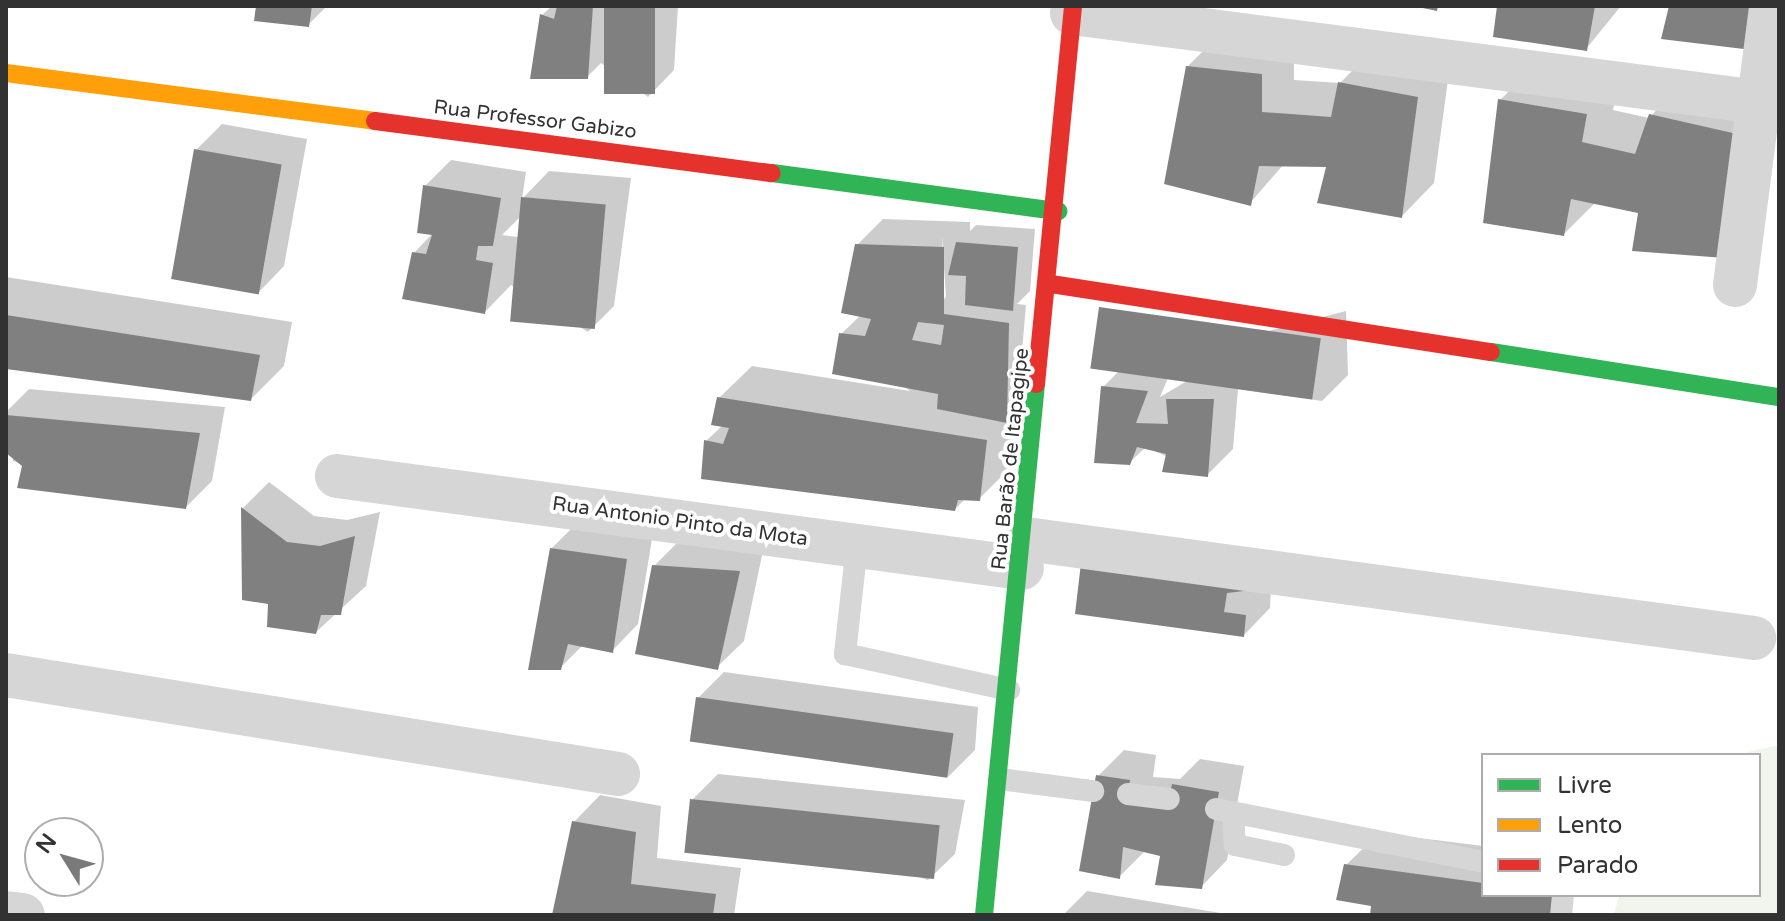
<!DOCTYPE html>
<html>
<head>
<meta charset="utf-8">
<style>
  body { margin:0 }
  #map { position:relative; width:1785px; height:921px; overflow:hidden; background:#fff; font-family:"Varela Round",sans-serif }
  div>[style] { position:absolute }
  .green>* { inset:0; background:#f1f5ed }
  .shadow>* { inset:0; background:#0003 }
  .building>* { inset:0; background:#808080; transform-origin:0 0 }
  .lane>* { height:22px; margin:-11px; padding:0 11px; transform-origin:11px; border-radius:11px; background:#d6d6d6 }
  .street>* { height:44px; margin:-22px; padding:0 22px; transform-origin:22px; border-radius:22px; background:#d6d6d6 }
  .fast>* { height:18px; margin:-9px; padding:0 9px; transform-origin:9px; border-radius:9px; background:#30b455 }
  .slow>* { height:18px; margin:-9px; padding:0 9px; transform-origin:9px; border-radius:9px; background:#ff9f0a }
  .jam>* { height:18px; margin:-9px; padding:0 9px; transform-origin:9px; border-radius:9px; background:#e5322d }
  span { translate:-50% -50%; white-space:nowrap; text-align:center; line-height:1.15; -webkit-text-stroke:8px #fff; paint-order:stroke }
  .street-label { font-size:20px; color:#323232 }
  .frame { position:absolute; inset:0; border:8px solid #323232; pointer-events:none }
  .legend { position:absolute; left:1481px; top:753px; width:280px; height:144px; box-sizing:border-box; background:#fff; border:2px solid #adadad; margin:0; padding:10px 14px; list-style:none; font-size:24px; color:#323232 }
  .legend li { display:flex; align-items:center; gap:16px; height:40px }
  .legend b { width:40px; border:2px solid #adadad }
  .north { position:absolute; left:24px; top:817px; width:80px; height:80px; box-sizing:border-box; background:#fff; border:2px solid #adadad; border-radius:50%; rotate:307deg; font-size:22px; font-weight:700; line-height:32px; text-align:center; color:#323232 }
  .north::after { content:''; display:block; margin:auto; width:28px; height:36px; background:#7a7a7a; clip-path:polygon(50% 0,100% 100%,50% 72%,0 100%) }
</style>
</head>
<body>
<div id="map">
  <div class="green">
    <div style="clip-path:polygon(1779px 745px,1779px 915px,1614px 915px,1619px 895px,1759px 895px,1759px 755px,1735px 755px)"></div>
  </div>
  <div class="shadow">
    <div style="clip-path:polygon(258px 6px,327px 6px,308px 25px)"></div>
    <div style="clip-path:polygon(552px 6px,678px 6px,674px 70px,648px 97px,601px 63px,587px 77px,542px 15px)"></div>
    <div style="clip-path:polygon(1499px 6px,1621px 6px,1586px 49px)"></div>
    <div style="clip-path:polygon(1220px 34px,1294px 41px,1294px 80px,1340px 83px,1373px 50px,1450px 65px,1434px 183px,1402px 216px,1328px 165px,1284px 164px,1250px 203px,1187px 67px)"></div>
    <div style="clip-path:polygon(1533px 68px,1619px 82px,1613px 110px,1649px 118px,1683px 82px,1769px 102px,1641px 212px,1596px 202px,1564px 234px,1500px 100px)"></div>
    <div style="clip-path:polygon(222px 124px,307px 139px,284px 266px,258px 293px,196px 150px)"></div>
    <div style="clip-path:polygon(evenodd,451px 160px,526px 172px,522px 199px,549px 171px,631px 178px,614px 306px,588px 332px,511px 285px,485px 312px,414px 253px,433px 233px,425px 186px,451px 160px,521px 216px,518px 237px,502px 235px,521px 216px)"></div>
    <div style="clip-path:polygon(evenodd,883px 219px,970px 222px,970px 231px,976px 225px,1035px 229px,1030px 291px,1017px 304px,1026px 305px,1012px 466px,979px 499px,966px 498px,955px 509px,706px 441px,723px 425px,719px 398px,752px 366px,910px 391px,841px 334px,861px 315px,857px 245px,883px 219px,942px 237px,946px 297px,942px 301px,942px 237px)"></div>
    <div style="clip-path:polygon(6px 277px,292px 322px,284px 366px,251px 399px,6px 367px)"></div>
    <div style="clip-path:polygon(evenodd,1346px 311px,1348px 375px,1322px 401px,1238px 389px,1233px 449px,1207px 475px,1146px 447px,1129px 463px,1103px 387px,1120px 370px,1346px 311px,1168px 378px,1187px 381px,1160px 397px,1168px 378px)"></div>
    <div style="clip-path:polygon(29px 389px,225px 407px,212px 481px,186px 507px,13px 461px,6px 412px)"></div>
    <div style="clip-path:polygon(269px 482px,314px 516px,347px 520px,380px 512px,366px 586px,316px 632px,270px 602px,244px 598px,243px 508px)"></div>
    <div style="clip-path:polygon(578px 522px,653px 533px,638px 624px,612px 651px,583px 645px,560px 668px,552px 548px)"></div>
    <div style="clip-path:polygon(680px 540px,764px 546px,744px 641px,717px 667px,654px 566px)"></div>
    <div style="clip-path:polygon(1083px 564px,1271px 589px,1270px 608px,1244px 635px)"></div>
    <div style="clip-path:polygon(724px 672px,978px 707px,975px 750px,948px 777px,698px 698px)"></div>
    <div style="clip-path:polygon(1124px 750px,1156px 755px,1153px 777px,1180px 779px,1200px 759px,1244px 766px,1227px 860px,1201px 887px,1162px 855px,1146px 850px,1120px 876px,1098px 776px)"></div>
    <div style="clip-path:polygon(718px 774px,965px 800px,955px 854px,928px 880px,692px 800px)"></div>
    <div style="clip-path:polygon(600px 795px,661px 806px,657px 858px,741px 868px,734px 915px,554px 915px,574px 822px)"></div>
    <div style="clip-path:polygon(1379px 833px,1483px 846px,1483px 895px,1372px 915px,1374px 904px,1346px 865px)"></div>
    <div style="clip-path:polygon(1087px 891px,1233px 915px,1063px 915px)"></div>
  </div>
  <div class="building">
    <div style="clip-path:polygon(256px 6px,312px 6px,309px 27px,254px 21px)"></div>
    <div style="clip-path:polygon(557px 6px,593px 6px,588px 79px,530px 79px,540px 14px,554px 19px)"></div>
    <div style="left:604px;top:6px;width:51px;height:88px"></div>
    <div style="clip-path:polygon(1413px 6px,1438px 6px,1437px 11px)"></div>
    <div style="clip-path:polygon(1497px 6px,1595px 6px,1587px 51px,1493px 37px)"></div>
    <div style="clip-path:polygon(1669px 6px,1757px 6px,1752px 50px,1661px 39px)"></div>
    <div style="clip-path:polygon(1186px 66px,1262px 74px,1262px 112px,1331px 117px,1338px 82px,1418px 97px,1402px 218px,1317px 203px,1326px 167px,1259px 166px,1251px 206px,1164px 184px)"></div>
    <div style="clip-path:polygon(1498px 99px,1587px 114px,1582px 142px,1635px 154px,1649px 114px,1737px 134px,1725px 258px,1632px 251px,1638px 213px,1571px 199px,1564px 236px,1483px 223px)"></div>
    <div style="left:194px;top:149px;width:89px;height:132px;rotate:10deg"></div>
    <div style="clip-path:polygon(423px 185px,501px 198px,493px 246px,478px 246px,476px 260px,493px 263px,485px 314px,402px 299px,412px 252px,426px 254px,432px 235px,417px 233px)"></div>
    <div style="left:521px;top:197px;width:85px;height:125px;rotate:5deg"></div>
    <div style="clip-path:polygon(956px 242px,1018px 247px,1013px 311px,965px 305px,966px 276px,948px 275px)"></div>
    <div style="clip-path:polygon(evenodd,855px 244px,944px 247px,944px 314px,1009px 323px,1007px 423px,937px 409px,938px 394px,832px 374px,839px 333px,865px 336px,871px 319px,841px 313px,855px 244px,918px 322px,944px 325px,941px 345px,912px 340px,918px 322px)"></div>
    <div style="left:1099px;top:307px;width:224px;height:62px;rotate:8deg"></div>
    <div style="clip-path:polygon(6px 315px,260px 355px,251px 401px,6px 369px)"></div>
    <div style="clip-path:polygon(1101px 386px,1148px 391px,1136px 423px,1168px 424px,1166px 399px,1214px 399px,1208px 477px,1162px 472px,1166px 454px,1137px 447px,1130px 465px,1094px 463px)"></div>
    <div style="clip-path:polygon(717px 397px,987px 440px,980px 501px,958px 500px,955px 511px,701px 479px,704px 440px,723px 444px,729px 428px,711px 425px)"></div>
    <div style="clip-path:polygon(6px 415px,200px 433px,186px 509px,17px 488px,22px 466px,6px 453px)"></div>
    <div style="clip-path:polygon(241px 507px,287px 542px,320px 546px,355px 536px,341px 615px,321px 615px,316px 634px,267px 627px,268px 604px,242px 600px)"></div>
    <div style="clip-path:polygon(550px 548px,627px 559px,613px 653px,568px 644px,561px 670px,528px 670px)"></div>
    <div style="clip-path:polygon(1081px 563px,1252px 590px,1227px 593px,1224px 612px,1246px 615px,1244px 637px,1075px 614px)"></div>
    <div style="clip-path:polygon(652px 565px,740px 571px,718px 670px,635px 654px)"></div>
    <div style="left:696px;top:697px;width:260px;height:45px;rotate:8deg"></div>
    <div style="clip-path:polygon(1096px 775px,1130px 780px,1128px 794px,1169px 799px,1172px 784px,1219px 792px,1202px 889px,1155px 885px,1160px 856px,1123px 847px,1120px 879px,1079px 871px)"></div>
    <div style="left:690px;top:799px;width:251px;height:54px;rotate:6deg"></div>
    <div style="clip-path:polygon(572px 821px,636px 832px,631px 884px,716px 894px,713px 915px,552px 915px)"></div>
    <div style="clip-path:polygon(1344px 864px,1483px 883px,1483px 895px,1553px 895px,1551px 915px,1370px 915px,1371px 906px,1336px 900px)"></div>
  </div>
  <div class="lane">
    <div style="left:857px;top:545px;width:110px;rotate:96.3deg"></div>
    <div style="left:845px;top:654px;width:168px;rotate:12.4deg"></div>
    <div style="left:999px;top:779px;width:95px;rotate:7.3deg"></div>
    <div style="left:1128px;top:794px;width:41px;rotate:7deg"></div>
    <div style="left:1216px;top:809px;width:272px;rotate:11.2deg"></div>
    <div style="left:1233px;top:812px;width:33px;rotate:87deg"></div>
    <div style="left:1235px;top:845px;width:50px;rotate:11.5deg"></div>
    <div style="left:1561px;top:915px;width:20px;rotate:-84deg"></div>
  </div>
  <div class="street">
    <div style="left:1072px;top:13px;width:693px;rotate:7.38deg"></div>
    <div style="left:1735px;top:285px;width:281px;rotate:-82.6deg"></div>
    <div style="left:337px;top:476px;width:691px;rotate:7.65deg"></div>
    <div style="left:1026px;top:539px;width:735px;rotate:7.74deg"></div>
    <div style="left:6px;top:675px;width:620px;rotate:9.19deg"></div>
    <div style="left:6px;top:913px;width:17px;rotate:7deg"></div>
  </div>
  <div class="fast">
    <div style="left:772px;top:173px;width:289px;rotate:7.6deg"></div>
    <div style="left:1491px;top:352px;width:291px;rotate:8.9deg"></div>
    <div style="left:984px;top:915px;width:534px;rotate:-84.41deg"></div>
  </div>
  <div class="slow">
    <div style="left:6px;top:73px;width:372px;rotate:7.4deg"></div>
  </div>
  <div class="jam">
    <div style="left:375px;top:121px;width:400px;rotate:7.5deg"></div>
    <div style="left:1051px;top:284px;width:445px;rotate:8.8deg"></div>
    <div style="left:1036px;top:384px;width:380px;rotate:-84.4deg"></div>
  </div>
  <div class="street-label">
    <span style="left:535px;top:120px;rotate:7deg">Rua Professor Gabizo</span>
    <span style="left:1011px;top:459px;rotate:-84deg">Rua Barão de Itapagipe</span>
    <span style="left:680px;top:522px;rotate:8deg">Rua Antonio Pinto da Mota</span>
  </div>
  <div class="frame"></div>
  <ul class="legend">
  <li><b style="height:10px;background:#30b455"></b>Livre</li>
  <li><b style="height:10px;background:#ff9f0a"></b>Lento</li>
  <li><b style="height:10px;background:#e5322d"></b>Parado</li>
  </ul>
  <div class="north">N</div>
</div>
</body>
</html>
